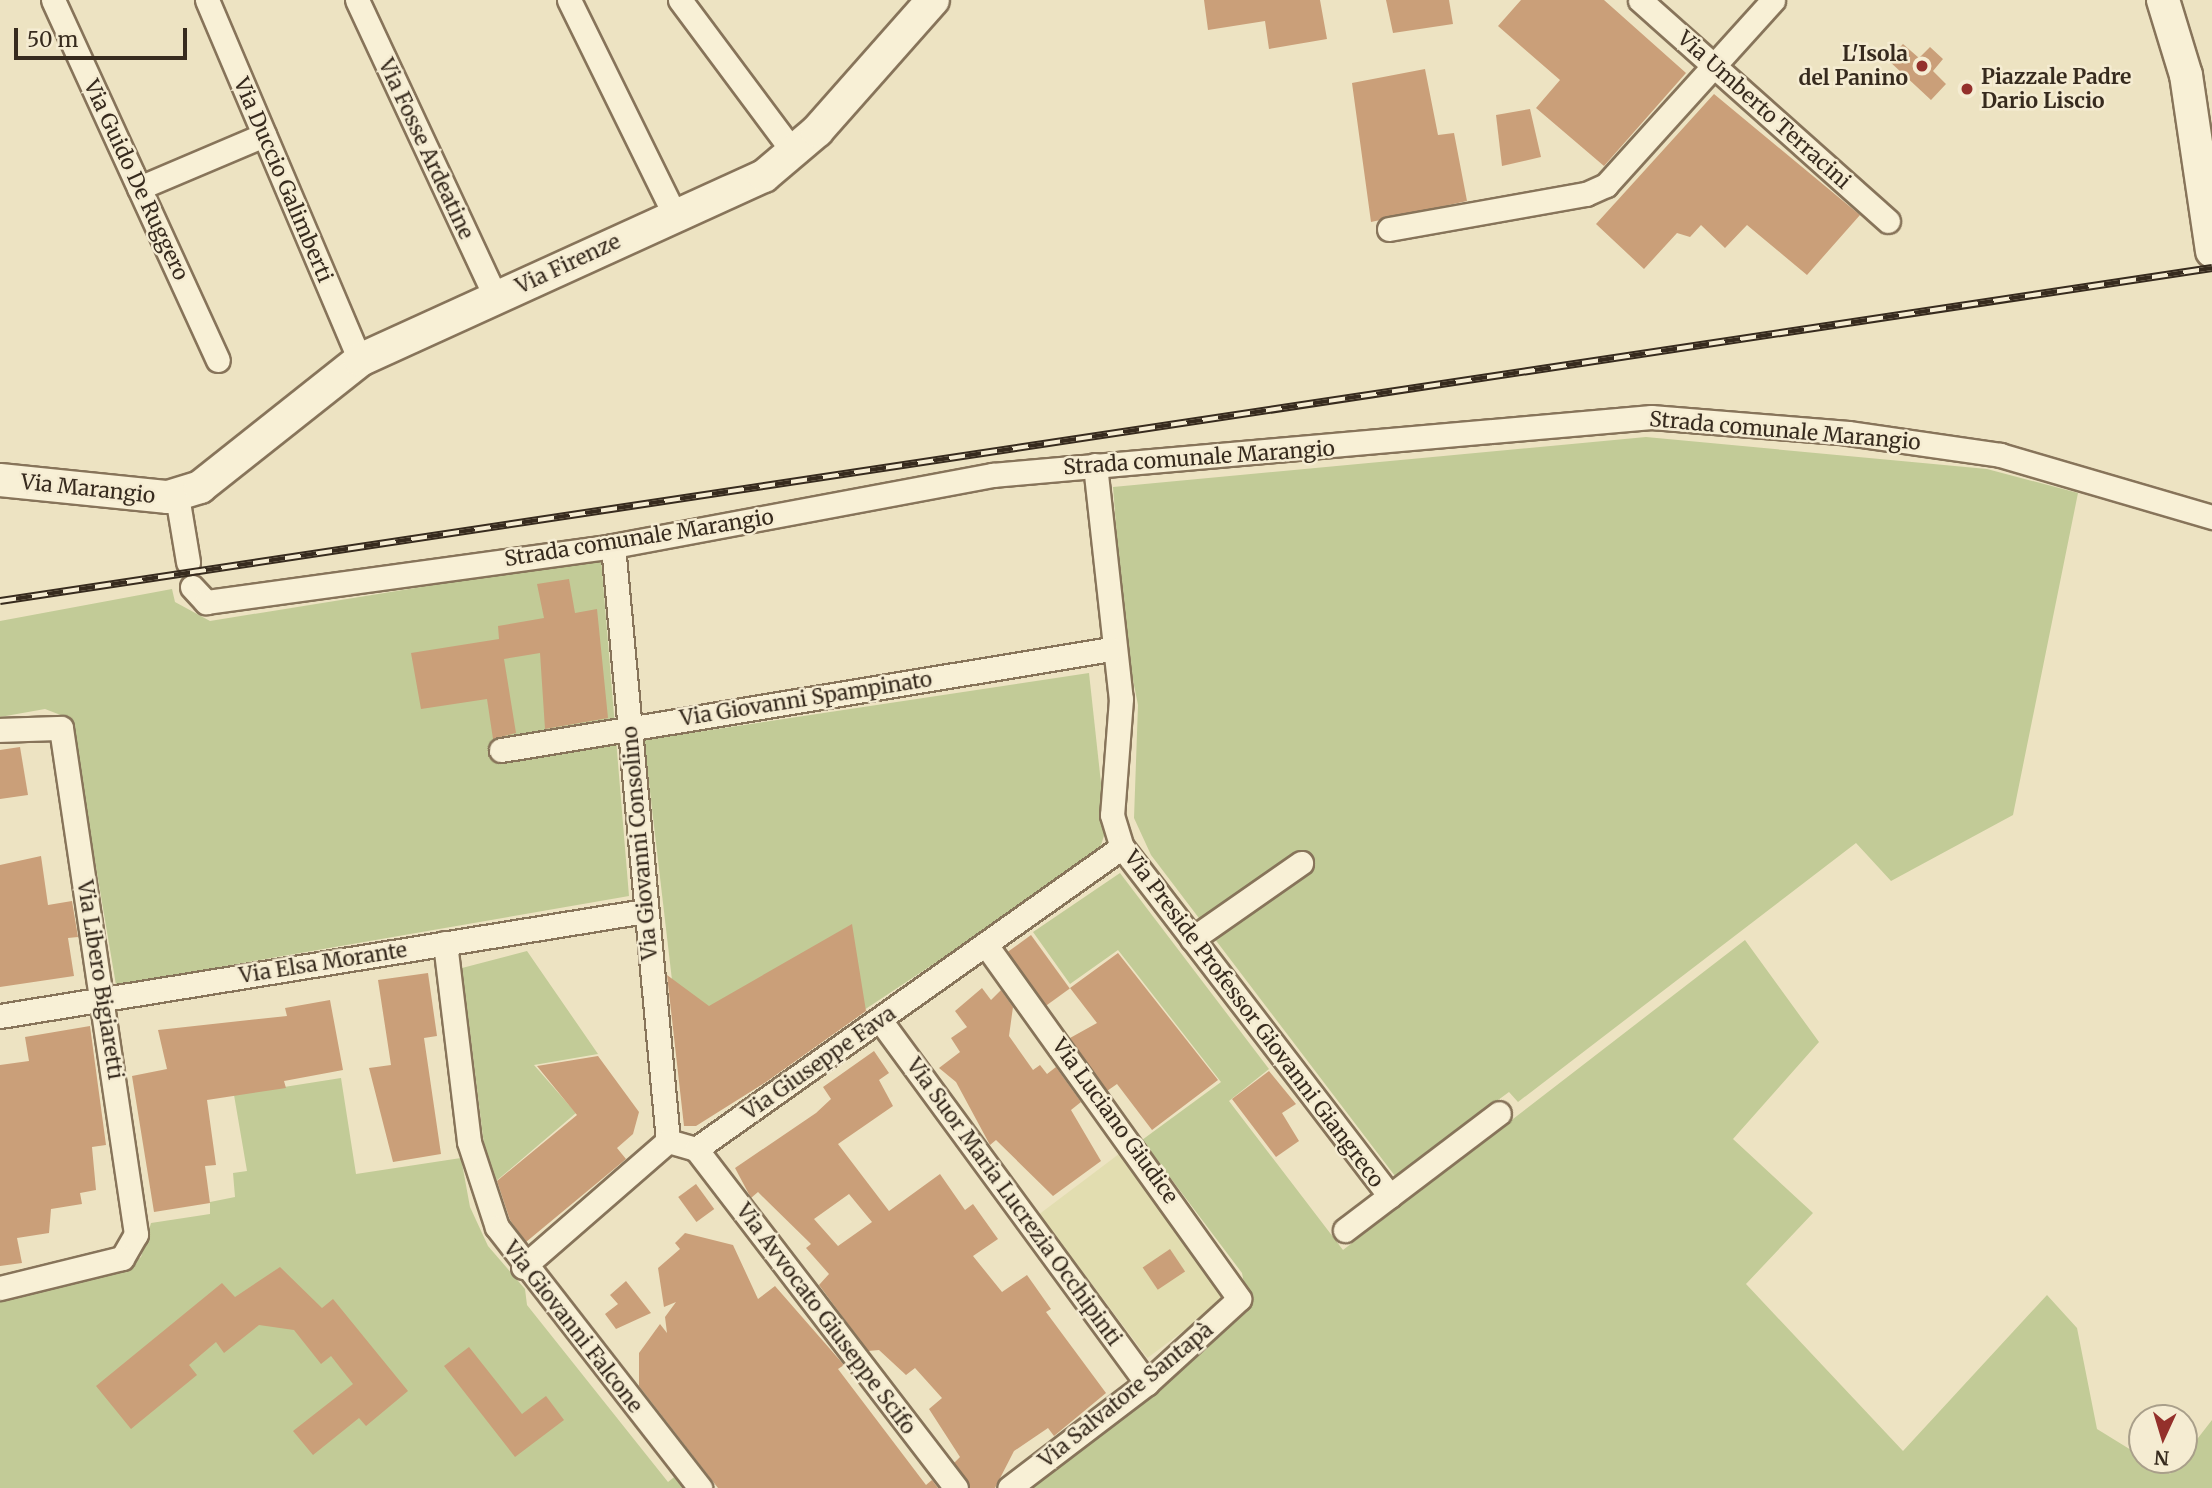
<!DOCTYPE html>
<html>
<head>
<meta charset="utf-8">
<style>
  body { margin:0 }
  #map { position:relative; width:2212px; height:1488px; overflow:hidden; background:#ede3c2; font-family:Merriweather,serif }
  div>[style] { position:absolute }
  .farmland>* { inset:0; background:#e2ddb0; transform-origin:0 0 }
  .green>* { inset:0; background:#c2cb97 }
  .building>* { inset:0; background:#ca9f79; transform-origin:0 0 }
  .roads { filter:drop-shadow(2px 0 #87745a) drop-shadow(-2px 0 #87745a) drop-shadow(0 2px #87745a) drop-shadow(0 -2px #87745a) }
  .street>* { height:23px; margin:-11.5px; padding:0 11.5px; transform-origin:11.5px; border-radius:11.5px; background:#f8f0d6 }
  .secondary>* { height:32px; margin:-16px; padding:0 16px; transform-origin:16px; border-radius:16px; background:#f8f0d6 }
  .rail>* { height:8px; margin-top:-4px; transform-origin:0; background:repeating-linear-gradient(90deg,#f5ecd2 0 16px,#372b1e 0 32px); box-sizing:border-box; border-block:2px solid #372b1e }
  .dots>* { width:19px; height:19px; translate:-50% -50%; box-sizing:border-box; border:4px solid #f5ecd2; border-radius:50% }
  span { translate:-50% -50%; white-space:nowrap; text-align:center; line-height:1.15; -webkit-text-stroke:5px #f5ecd2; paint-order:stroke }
  .poi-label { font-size:21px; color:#372b1e; font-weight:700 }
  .right { translate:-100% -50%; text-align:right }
  .left { translate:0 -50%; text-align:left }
  .street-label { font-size:21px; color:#372b1e }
  .north { position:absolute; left:2128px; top:1404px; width:70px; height:70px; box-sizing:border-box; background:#f5ecd2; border:2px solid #a99f8a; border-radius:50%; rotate:184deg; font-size:19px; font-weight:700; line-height:28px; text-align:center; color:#372b1e }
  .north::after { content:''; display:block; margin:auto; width:24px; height:32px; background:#94302b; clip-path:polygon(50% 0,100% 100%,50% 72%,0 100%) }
  .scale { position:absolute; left:14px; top:28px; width:173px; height:32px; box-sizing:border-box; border:4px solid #372b1e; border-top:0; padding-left:9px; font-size:21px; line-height:24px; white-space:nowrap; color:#372b1e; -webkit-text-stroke:5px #f5ecd2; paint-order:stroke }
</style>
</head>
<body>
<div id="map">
  <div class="farmland">
    <div style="left:1119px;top:1154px;width:180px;height:100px;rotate:53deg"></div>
  </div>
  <div class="green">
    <div style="clip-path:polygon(1646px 437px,1987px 469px,2078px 493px,2013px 815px,1891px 881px,1856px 843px,1518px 1102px,1509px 1092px,1395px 1176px,1151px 855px,1134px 818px,1138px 705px,1125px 640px,1113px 487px)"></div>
    <div style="clip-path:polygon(601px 558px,629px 896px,116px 985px,71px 719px,45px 709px,0 717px,0 621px,172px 589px,175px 602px,210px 621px)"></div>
    <div style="clip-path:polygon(1089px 673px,1106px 829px,1098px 855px,689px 1126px,644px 740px)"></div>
    <div style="clip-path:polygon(1120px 873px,1269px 1069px,1229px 1101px,1343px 1250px,1745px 940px,1819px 1042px,1733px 1139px,1813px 1213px,1746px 1284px,1903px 1451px,2047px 1295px,2077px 1328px,2097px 1429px,2170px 1474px,2212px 1420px,2212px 1488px,1029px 1488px,1238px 1317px,1247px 1300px,1242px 1273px,1142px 1140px,1221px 1082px,1118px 950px,1070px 984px,1033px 932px)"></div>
    <div style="clip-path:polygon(527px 951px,598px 1054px,534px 1065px,576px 1113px,495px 1182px,488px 1177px,462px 968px)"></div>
    <div style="clip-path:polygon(341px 1078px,356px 1174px,461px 1158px,470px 1207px,488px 1246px,525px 1289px,527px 1305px,668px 1482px,678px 1474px,689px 1488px,0 1488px,0 1302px,125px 1268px,141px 1257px,151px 1223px,210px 1214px,210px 1202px,235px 1197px,233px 1173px,247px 1171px,234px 1095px)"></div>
  </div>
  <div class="building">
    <div style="clip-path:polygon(1204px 0,1320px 0,1327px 39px,1269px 49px,1265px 21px,1208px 30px)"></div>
    <div style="clip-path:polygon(1386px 0,1449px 0,1453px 24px,1393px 33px)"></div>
    <div style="clip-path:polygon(1521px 0,1604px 0,1686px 73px,1604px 166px,1536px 108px,1560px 80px,1498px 26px)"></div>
    <div style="clip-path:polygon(1903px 44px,1919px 58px,1930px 47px,1943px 59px,1933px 71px,1946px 84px,1931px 100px,1888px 60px)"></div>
    <div style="clip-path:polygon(1425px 69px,1438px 135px,1454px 133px,1467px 201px,1371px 222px,1352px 83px)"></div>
    <div style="clip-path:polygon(1714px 94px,1860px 215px,1807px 275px,1747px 225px,1725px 248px,1701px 225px,1690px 237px,1677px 233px,1644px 269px,1596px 224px)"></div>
    <div style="clip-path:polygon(1530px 109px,1541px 157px,1502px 166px,1496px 115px)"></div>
    <div style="clip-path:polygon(569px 579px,575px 613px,597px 609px,608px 718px,545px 729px,540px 653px,504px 659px,516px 733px,493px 739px,487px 699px,421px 709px,411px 653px,499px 639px,498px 626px,544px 618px,537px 584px)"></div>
    <div style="clip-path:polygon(20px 747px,28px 795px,0 799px,0 750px)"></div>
    <div style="clip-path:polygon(41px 856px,48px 905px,72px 901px,78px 937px,68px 938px,74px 976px,0 987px,0 865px)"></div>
    <div style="clip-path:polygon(852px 924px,866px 1011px,766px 1082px,696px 1126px,684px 1126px,667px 975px,709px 1006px)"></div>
    <div style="left:1031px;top:935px;width:66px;height:29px;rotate:54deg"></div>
    <div style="clip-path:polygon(1118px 953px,1218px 1080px,1152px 1130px,1117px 1084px,1107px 1091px,1070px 1038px,1097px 1023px,1070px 988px)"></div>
    <div style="clip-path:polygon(428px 973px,437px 1036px,424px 1038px,441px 1154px,393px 1162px,369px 1068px,391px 1065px,378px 980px)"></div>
    <div style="clip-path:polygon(982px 988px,991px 1000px,1001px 990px,1013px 1007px,1009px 1036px,1033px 1070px,1040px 1065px,1047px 1074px,1056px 1067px,1081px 1102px,1071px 1110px,1101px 1161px,1053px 1196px,996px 1140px,990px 1145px,956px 1082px,939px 1068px,960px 1052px,951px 1038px,967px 1027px,955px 1011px)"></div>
    <div style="clip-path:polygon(330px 1000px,343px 1070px,284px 1081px,286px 1088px,207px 1100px,216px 1165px,205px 1166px,210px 1203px,154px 1212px,132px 1076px,167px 1069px,158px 1030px,287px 1016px,285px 1008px)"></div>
    <div style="clip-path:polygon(90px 1026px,106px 1145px,92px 1147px,96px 1190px,80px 1193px,82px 1204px,51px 1209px,49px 1233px,17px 1238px,22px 1263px,0 1266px,0 1065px,29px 1061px,25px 1037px)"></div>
    <div style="clip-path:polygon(evenodd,874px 1051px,889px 1073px,879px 1080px,893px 1106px,838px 1144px,889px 1211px,940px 1174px,965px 1210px,973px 1204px,998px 1239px,973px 1256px,1002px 1292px,1027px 1275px,1051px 1309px,1046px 1312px,1106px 1393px,1054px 1436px,1048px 1428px,1014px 1451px,995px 1488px,970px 1488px,954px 1463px,960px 1457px,929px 1409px,942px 1398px,915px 1368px,906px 1375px,879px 1350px,868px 1351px,819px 1285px,829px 1274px,806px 1248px,811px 1244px,758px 1192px,751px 1198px,735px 1168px,816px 1113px,831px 1099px,823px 1087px,874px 1051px,849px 1194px,872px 1222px,838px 1246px,814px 1219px,849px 1194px)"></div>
    <div style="clip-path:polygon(598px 1056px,639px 1112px,633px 1134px,617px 1148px,626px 1159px,526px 1242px,510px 1220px,497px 1181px,577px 1115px,537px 1066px)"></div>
    <div style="clip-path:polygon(1269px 1071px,1296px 1104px,1282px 1113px,1299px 1141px,1276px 1157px,1232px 1099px)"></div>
    <div style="left:696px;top:1184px;width:31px;height:22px;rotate:54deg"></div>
    <div style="clip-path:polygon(685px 1233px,733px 1245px,758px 1299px,775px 1286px,844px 1365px,838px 1369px,926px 1485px,932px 1480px,938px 1488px,718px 1488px,639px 1386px,639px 1353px,660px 1324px,667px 1333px,665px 1317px,676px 1302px,664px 1307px,658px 1268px,680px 1249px,675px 1243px)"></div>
    <div style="left:1170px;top:1249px;width:27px;height:33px;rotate:56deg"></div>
    <div style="clip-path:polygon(280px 1267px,322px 1308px,333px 1299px,408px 1391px,366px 1426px,359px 1418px,313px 1455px,293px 1431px,353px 1384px,331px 1356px,321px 1364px,294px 1330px,259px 1325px,224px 1353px,216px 1342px,189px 1365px,197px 1375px,131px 1429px,96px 1386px,222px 1283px,235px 1297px)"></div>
    <div style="clip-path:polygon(626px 1281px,651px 1313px,616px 1329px,605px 1314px,618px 1304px,610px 1295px)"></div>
    <div style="clip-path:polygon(469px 1347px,522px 1414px,546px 1396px,564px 1420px,515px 1457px,444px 1366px)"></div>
  </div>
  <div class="roads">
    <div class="street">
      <div style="left:53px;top:0;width:396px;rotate:65.4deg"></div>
      <div style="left:207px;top:0;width:391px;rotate:67deg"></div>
      <div style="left:357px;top:0;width:329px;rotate:65deg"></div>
      <div style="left:569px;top:0;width:240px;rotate:63.8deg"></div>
      <div style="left:680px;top:0;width:191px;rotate:53.3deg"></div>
      <div style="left:1640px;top:0;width:332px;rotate:41.7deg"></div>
      <div style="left:139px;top:188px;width:136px;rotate:-23deg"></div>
      <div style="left:1389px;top:229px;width:200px;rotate:-10.1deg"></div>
      <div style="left:1586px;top:194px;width:22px;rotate:-24deg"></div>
      <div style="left:1606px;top:185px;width:249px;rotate:-47.9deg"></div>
      <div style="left:1095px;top:465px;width:235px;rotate:83.7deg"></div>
      <div style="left:1121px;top:699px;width:116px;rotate:94.4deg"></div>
      <div style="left:1112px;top:815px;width:34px;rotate:73deg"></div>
      <div style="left:1122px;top:847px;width:440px;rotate:52.5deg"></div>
      <div style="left:177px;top:496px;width:67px;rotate:80.5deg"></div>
      <div style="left:613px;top:546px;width:598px;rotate:84.72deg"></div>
      <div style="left:192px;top:587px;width:21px;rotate:47deg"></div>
      <div style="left:206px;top:602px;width:411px;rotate:-7.8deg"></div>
      <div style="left:613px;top:546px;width:386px;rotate:-10.6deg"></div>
      <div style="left:992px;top:475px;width:662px;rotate:-5.03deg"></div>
      <div style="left:1651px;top:417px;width:198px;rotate:4.6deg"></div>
      <div style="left:1848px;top:433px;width:154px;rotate:8.2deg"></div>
      <div style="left:2000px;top:455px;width:221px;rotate:16.3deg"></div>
      <div style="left:0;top:730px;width:61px;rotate:-1.9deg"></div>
      <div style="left:61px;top:728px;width:512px;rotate:81.57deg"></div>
      <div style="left:136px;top:1234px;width:28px;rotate:120deg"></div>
      <div style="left:122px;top:1258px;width:126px;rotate:166.2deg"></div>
      <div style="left:501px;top:750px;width:618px;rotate:-9.4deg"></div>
      <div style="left:1192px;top:939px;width:133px;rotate:-34.9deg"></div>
      <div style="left:445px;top:943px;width:200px;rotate:83.1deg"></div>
      <div style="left:469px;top:1142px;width:89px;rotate:71.8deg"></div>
      <div style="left:497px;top:1227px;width:331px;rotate:52.1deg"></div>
      <div style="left:986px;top:945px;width:435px;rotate:54.4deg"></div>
      <div style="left:1239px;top:1299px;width:125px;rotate:137.6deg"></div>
      <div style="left:1147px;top:1383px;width:173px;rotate:142.7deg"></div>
      <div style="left:0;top:1016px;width:653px;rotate:-9.25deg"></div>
      <div style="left:880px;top:1020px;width:451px;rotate:53.7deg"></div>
      <div style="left:696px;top:1149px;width:427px;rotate:52.5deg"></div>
      <div style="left:1345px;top:1230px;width:193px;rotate:-37.2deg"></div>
      <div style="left:523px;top:1267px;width:192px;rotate:-41deg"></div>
      <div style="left:668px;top:1141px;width:29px;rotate:16deg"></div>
      <div style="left:696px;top:1149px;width:522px;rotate:-35.33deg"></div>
    </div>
    <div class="secondary">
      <div style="left:2163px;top:0;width:78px;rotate:73deg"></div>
      <div style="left:2186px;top:75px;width:178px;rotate:81.6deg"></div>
      <div style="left:0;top:480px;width:169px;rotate:5.8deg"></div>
      <div style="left:168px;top:497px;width:34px;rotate:-17deg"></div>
      <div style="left:200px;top:487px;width:204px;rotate:-38.4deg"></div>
      <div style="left:360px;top:360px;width:444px;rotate:-24.5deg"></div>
      <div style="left:764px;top:176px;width:70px;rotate:-40.3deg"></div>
      <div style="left:817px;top:131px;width:175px;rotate:-48.5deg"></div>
    </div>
  </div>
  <div class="rail">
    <div style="left:0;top:601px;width:2237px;rotate:-8.56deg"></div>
  </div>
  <div class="dots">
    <div style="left:1922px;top:66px;background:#94302b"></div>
    <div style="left:1967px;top:89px;background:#94302b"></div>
  </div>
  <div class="poi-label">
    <span class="right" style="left:1908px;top:66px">L'Isola<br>del Panino</span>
    <span class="left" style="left:1981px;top:89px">Piazzale Padre<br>Dario Liscio</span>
  </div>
  <div class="street-label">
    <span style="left:1764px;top:110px;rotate:42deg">Via Umberto Terracini</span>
    <span style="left:426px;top:149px;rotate:65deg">Via Fosse Ardeatine</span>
    <span style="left:136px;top:180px;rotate:65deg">Via Guido De Ruggero</span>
    <span style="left:283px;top:180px;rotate:67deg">Via Duccio Galimberti</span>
    <span style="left:568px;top:264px;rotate:-25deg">Via Firenze</span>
    <span style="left:1785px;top:431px;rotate:5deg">Strada comunale Marangio</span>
    <span style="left:1199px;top:458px;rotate:-4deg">Strada comunale Marangio</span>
    <span style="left:88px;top:489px;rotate:6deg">Via Marangio</span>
    <span style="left:639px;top:538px;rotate:-9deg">Strada comunale Marangio</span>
    <span style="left:806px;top:699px;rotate:-9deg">Via Giovanni Spampinato</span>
    <span style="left:640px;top:843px;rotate:-95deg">Via Giovanni Consolino</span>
    <span style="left:323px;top:963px;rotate:-9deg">Via Elsa Morante</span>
    <span style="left:100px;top:980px;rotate:81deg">Via Libero Bigiaretti</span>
    <span style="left:1254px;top:1019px;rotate:53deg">Via Preside Professor Giovanni Giangreco</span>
    <span style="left:819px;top:1063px;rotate:-35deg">Via Giuseppe Fava</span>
    <span style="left:1115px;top:1121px;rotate:54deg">Via Luciano Giudice</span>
    <span style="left:1014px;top:1202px;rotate:54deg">Via Suor Maria Lucrezia Occhipinti</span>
    <span style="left:826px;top:1319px;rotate:53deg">Via Avvocato Giuseppe Scifo</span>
    <span style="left:573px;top:1327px;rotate:52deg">Via Giovanni Falcone</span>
    <span style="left:1126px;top:1395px;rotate:-39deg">Via Salvatore Santapà</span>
  </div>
  <div class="north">N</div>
  <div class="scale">50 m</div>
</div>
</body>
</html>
